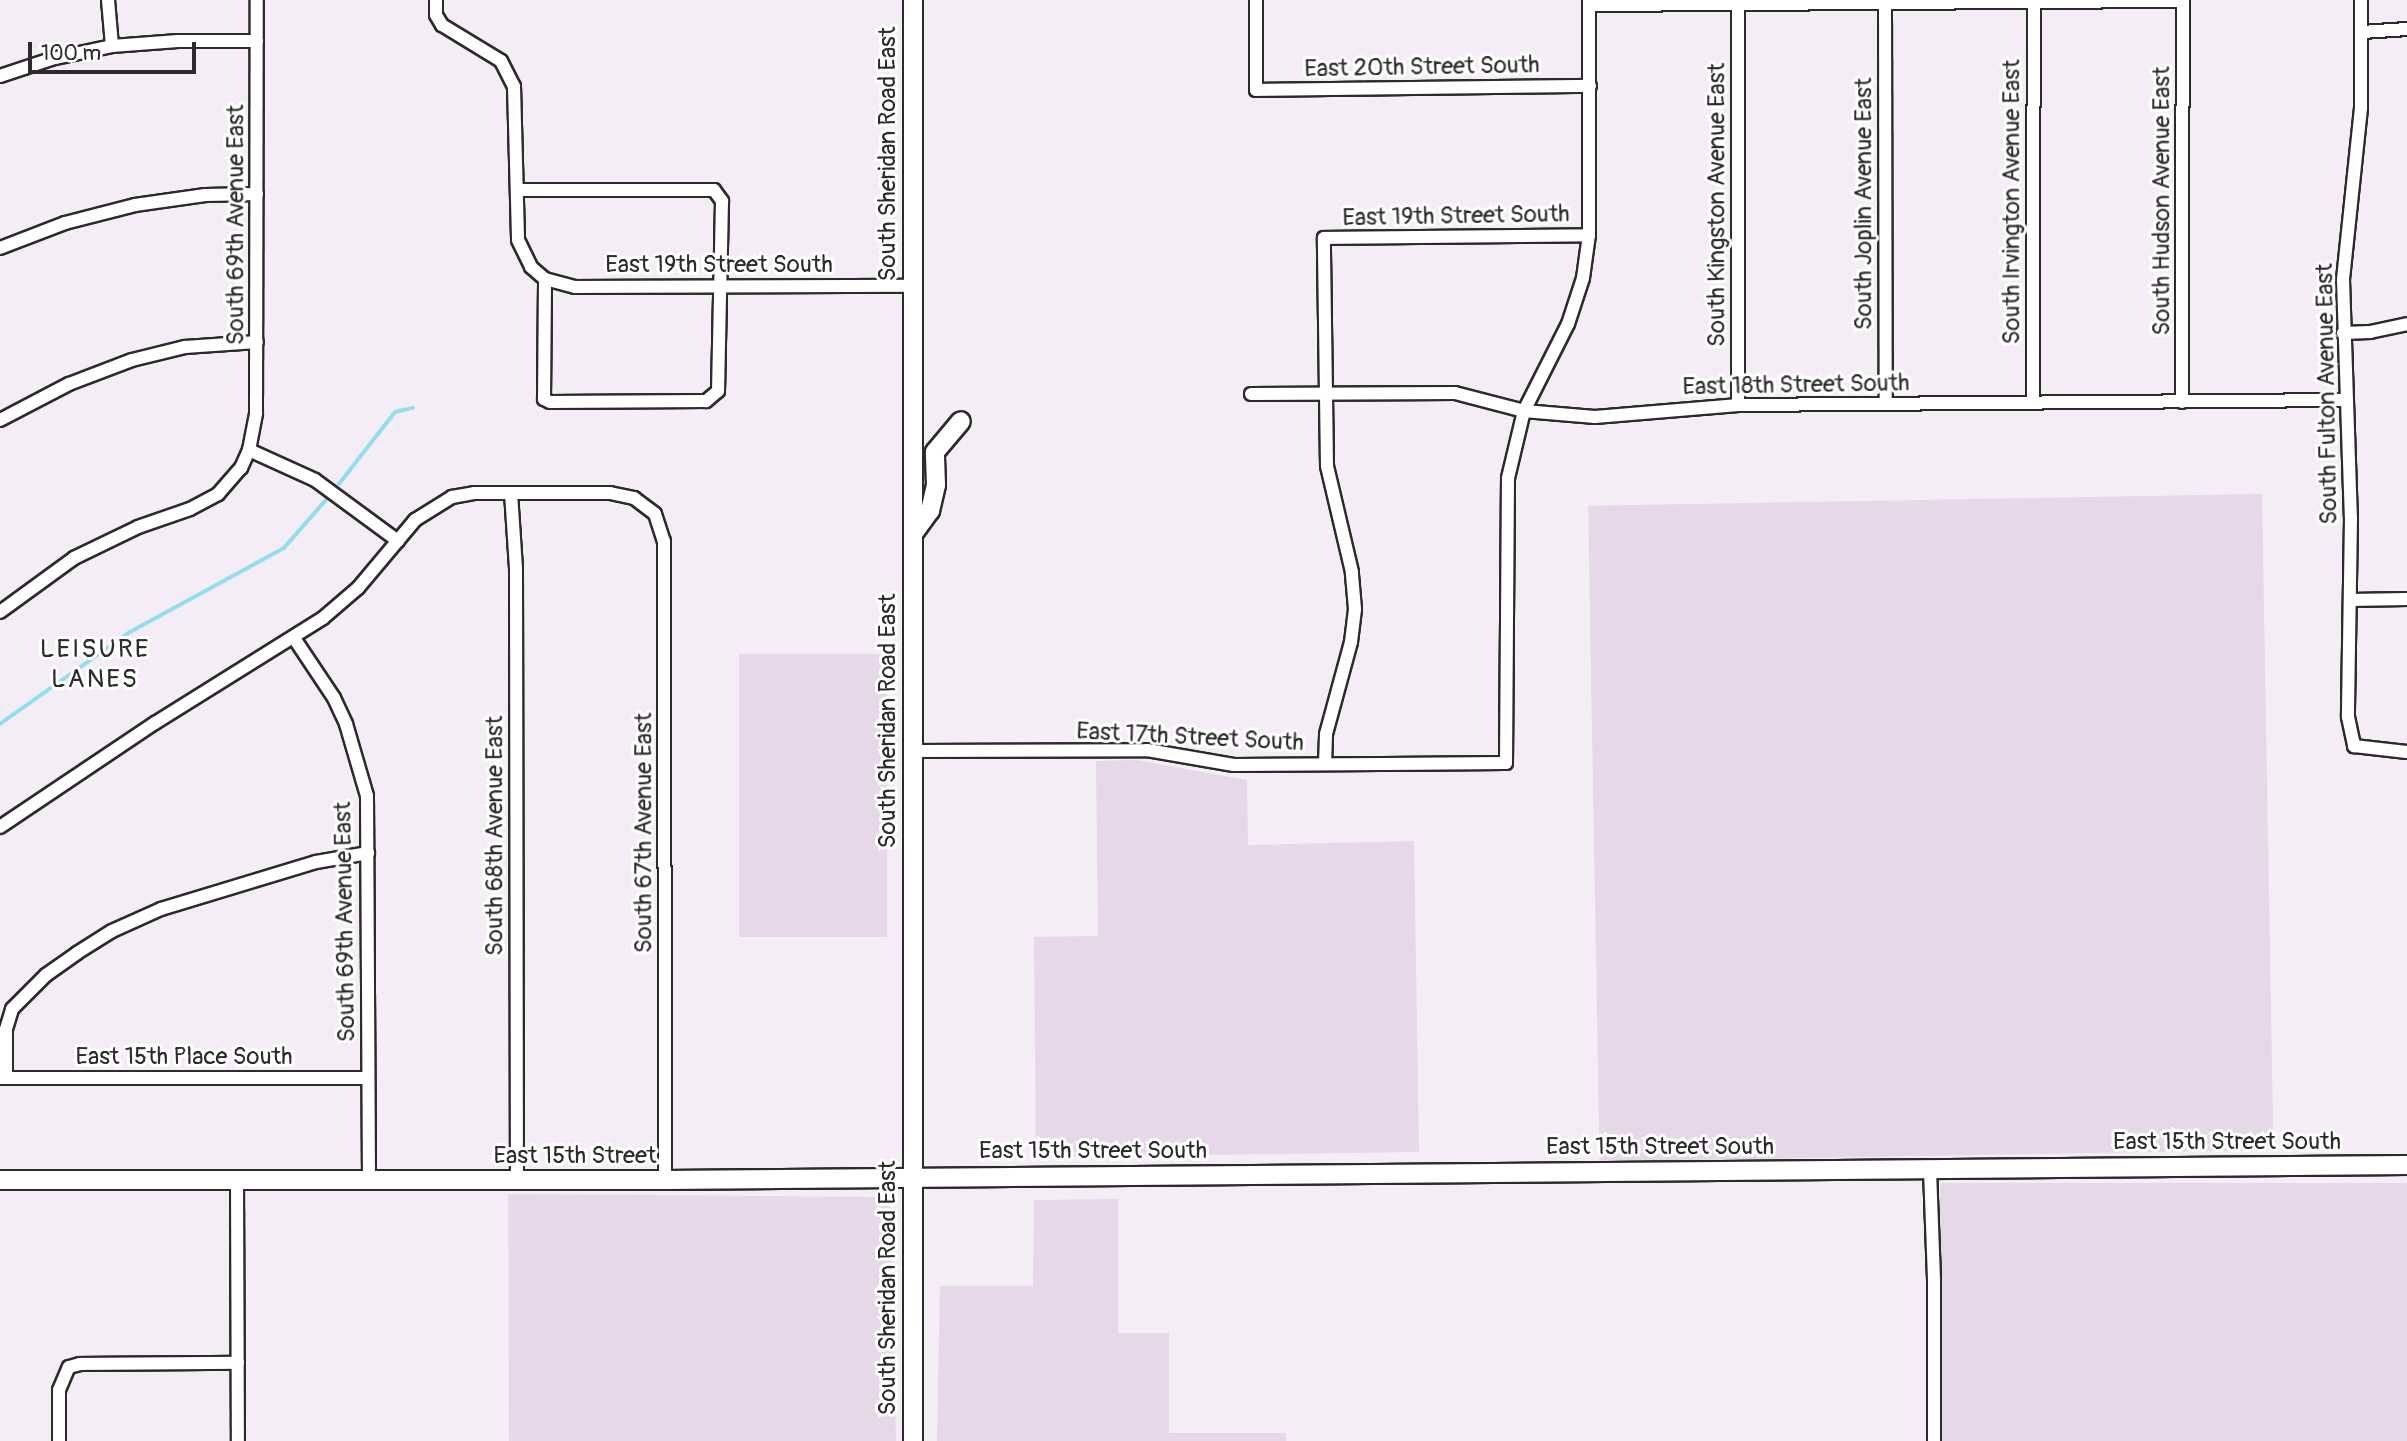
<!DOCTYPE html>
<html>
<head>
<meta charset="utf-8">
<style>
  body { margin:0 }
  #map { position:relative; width:2407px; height:1441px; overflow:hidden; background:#f4edf5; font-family:Pangolin,sans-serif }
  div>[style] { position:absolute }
  .built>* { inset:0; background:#e6d7e9; transform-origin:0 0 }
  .stream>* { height:3.5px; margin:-1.75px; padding:0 1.75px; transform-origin:1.75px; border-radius:1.75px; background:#91def1 }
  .roads { filter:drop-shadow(2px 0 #2b2b2b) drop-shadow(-2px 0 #2b2b2b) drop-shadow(0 2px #2b2b2b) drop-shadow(0 -2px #2b2b2b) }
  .street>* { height:12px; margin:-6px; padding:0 6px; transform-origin:6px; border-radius:6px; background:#fff }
  .secondary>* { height:18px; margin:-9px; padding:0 9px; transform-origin:9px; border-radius:9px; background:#fff }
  span { translate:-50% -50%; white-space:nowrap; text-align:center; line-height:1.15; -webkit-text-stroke:6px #fff; paint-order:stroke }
  .street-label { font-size:24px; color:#2b2b2b }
  .neighbourhood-label { font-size:26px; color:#2b2b2b; letter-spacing:2px }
  .scale { position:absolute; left:28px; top:42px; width:168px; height:32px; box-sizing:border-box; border:4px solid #2b2b2b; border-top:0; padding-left:9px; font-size:21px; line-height:24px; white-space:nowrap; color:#2b2b2b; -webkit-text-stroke:5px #fff; paint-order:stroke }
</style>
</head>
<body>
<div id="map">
  <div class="built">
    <div style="left:2262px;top:494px;width:656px;height:674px;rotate:89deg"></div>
    <div style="left:739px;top:654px;width:148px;height:283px"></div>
    <div style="clip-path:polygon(1136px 760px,1247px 780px,1248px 845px,1414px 841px,1419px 1152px,1036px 1157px,1034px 937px,1098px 936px,1096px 761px)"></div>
    <div style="left:2407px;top:1183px;width:258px;height:467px;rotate:90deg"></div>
    <div style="clip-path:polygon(508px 1194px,876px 1197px,884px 1201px,891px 1207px,896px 1441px,509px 1441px)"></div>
    <div style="clip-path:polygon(1118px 1199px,1118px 1333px,1169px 1333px,1169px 1433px,1286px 1433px,1286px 1441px,937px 1441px,940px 1286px,1033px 1286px,1034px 1200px)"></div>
  </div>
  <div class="stream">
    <div style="left:339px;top:484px;width:91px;rotate:-52.1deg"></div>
    <div style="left:395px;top:412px;width:18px;rotate:-13deg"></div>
    <div style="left:0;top:724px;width:159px;rotate:-35.3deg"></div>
    <div style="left:130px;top:632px;width:175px;rotate:-28.6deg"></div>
    <div style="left:284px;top:548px;width:64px;rotate:-48.8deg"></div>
  </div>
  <div class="roads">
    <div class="street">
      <div style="left:108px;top:0;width:46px;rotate:85deg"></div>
      <div style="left:436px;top:0;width:15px;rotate:90deg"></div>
      <div style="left:436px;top:15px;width:12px;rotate:59deg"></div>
      <div style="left:442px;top:25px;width:69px;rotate:31.4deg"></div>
      <div style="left:501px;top:61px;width:28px;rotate:63deg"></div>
      <div style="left:514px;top:86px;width:154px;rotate:88.5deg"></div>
      <div style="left:518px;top:240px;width:30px;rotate:64deg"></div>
      <div style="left:531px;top:267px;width:18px;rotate:41deg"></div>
      <div style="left:545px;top:279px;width:31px;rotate:15deg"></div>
      <div style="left:575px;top:287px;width:338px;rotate:-0.2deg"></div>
      <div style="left:1256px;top:0;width:90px;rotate:90deg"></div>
      <div style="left:1256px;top:90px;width:334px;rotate:-0.7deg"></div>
      <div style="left:2361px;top:0;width:108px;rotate:90deg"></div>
      <div style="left:2361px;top:108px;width:173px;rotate:96deg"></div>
      <div style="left:2343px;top:280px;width:238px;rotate:88.1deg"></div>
      <div style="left:2351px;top:518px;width:199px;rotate:90.9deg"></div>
      <div style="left:2348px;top:717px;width:30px;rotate:78deg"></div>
      <div style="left:2354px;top:746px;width:53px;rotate:6.5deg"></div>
      <div style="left:1885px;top:4px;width:400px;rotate:89.9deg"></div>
      <div style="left:1589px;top:5px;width:594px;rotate:-0.39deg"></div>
      <div style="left:2362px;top:32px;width:45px;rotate:-3.8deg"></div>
      <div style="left:0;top:76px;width:54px;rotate:-18.4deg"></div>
      <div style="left:51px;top:59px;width:62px;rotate:-12deg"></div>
      <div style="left:112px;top:46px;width:66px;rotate:-4.3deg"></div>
      <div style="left:178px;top:41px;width:79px"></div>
      <div style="left:517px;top:190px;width:197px"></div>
      <div style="left:714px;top:190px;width:14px;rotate:54deg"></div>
      <div style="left:722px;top:201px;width:190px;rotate:91.2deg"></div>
      <div style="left:718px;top:391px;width:16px;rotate:140deg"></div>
      <div style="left:706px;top:401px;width:156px;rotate:179.6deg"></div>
      <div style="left:550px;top:402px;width:7px;rotate:-153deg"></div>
      <div style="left:544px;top:399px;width:120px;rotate:-89.5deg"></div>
      <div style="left:0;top:248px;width:70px;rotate:-21deg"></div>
      <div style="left:65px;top:223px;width:72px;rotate:-14.4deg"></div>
      <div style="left:135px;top:205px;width:71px;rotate:-8.1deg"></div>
      <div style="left:205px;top:195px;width:52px;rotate:-1.1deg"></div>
      <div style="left:2343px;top:333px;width:27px;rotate:-2deg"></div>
      <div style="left:2370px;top:332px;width:38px;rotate:-12deg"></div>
      <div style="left:1251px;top:394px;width:204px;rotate:-0.3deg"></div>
      <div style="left:1455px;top:393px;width:71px;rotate:14.6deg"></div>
      <div style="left:1524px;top:411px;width:71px;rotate:4.8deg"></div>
      <div style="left:1595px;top:417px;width:144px;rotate:-4.8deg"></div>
      <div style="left:1738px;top:405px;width:607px;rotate:-0.47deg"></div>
      <div style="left:2033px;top:402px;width:400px;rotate:-89.9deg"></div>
      <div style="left:2182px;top:402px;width:402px;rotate:-89.9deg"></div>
      <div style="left:1738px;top:405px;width:400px;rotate:-90deg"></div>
      <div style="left:0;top:420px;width:78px;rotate:-27.6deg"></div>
      <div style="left:69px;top:384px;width:67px;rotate:-20.9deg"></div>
      <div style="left:132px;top:360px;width:55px;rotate:-13.8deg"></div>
      <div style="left:185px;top:347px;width:72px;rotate:-4deg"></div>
      <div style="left:249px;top:450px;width:72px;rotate:24.4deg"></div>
      <div style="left:315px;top:480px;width:103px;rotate:36.3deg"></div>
      <div style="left:511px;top:493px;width:76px;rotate:86.2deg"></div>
      <div style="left:516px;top:569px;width:611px;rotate:89.91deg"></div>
      <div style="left:2350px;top:600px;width:57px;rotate:-1deg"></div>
      <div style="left:0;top:612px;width:92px;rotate:-36.1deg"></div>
      <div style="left:74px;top:558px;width:71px;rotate:-25.8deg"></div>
      <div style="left:138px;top:527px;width:55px;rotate:-19.1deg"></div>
      <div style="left:190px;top:509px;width:32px;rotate:-28deg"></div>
      <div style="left:218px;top:494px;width:35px;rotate:-49deg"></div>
      <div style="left:241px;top:468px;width:20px;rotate:-66deg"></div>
      <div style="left:249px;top:450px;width:38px;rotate:-79deg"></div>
      <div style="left:256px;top:413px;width:413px;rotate:-89.9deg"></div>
      <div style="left:294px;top:638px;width:72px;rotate:56.3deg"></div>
      <div style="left:334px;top:698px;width:29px;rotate:65deg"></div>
      <div style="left:346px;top:724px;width:75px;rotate:73.7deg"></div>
      <div style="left:367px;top:796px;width:384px;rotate:89.7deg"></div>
      <div style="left:913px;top:751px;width:234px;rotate:-0.2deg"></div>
      <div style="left:1147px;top:750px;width:88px;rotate:9.8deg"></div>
      <div style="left:1234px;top:765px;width:272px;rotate:-0.4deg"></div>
      <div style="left:1506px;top:763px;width:285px;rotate:-89.6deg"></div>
      <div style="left:1508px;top:478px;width:69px;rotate:-76.6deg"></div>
      <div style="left:1524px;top:411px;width:97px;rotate:-63.2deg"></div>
      <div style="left:1568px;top:324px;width:48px;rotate:-71.9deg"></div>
      <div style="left:1583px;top:278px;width:43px;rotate:-82.1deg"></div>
      <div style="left:1589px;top:235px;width:235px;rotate:-90deg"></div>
      <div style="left:1325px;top:764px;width:30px;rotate:-88deg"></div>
      <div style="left:1326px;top:734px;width:95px;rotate:-74.8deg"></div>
      <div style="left:1351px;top:642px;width:33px;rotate:-83deg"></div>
      <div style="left:1355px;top:609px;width:37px;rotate:-95deg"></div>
      <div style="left:1352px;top:572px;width:109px;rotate:-103.3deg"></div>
      <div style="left:1327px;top:466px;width:228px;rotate:-90.8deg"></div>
      <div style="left:1324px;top:238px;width:265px;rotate:-0.6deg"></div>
      <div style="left:0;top:827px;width:187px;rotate:-33.9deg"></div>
      <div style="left:155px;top:723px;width:198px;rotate:-32deg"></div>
      <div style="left:323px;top:618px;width:46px;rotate:-40.6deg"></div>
      <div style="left:358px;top:588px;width:89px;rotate:-50deg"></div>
      <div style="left:415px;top:520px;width:44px;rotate:-31.9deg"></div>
      <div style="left:452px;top:497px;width:22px;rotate:-10deg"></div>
      <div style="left:474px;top:493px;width:136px"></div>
      <div style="left:610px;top:493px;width:25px;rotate:12deg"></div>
      <div style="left:634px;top:498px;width:26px;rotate:37deg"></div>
      <div style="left:655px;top:514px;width:28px;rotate:72deg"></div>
      <div style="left:664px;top:541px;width:639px;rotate:89.91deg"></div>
      <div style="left:1px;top:1078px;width:367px"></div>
      <div style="left:6px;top:1078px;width:49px;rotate:-90deg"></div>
      <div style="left:6px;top:1029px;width:21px;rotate:-73deg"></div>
      <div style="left:12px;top:1009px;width:48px;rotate:-45deg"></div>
      <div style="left:46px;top:975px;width:38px;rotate:-35deg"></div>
      <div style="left:77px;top:953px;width:41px;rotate:-32.2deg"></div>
      <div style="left:112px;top:931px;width:54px;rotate:-24.2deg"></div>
      <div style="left:161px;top:909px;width:162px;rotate:-16.9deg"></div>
      <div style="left:316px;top:862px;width:53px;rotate:-9.8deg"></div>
      <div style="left:1930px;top:1170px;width:110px;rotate:87.9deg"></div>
      <div style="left:1934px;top:1280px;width:161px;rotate:90deg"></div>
      <div style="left:237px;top:1181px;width:260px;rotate:89.8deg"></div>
      <div style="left:59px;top:1441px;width:51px;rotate:-90deg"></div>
      <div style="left:59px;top:1390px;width:25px;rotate:-67deg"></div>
      <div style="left:69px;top:1367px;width:11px;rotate:-15deg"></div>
      <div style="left:80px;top:1364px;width:158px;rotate:-0.4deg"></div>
    </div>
    <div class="secondary">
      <div style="left:913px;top:0;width:1441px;rotate:90deg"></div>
      <div style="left:913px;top:534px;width:29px;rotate:-54deg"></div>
      <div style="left:930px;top:511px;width:27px;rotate:-77deg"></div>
      <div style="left:936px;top:485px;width:33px;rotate:-92deg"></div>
      <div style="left:935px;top:452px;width:40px;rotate:-50deg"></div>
      <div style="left:0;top:1180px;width:665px"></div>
      <div style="left:665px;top:1180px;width:1742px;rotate:-0.49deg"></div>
    </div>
  </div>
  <div class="street-label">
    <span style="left:1422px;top:67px;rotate:-1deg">East 20th Street South</span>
    <span style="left:888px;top:154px;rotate:-90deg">South Sheridan Road East</span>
    <span style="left:2162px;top:201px;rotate:-90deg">South Hudson Avenue East</span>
    <span style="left:2012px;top:202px;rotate:-90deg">South Irvington Avenue East</span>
    <span style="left:1864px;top:204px;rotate:-90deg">South Joplin Avenue East</span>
    <span style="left:1717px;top:205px;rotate:-90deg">South Kingston Avenue East</span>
    <span style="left:1456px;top:216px;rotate:-1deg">East 19th Street South</span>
    <span style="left:236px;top:225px;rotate:-90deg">South 69th Avenue East</span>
    <span style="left:719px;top:265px">East 19th Street South</span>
    <span style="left:1796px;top:385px;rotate:-1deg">East 18th Street South</span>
    <span style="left:2327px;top:394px;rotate:-91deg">South Fulton Avenue East</span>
    <span style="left:888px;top:721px;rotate:-90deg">South Sheridan Road East</span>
    <span style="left:1190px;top:737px;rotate:3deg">East 17th Street South</span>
    <span style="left:644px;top:833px;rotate:-90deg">South 67th Avenue East</span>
    <span style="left:495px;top:836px;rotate:-90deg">South 68th Avenue East</span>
    <span style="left:345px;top:922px;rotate:-91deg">South 69th Avenue East</span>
    <span style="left:184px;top:1057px">East 15th Place South</span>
    <span style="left:2227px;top:1142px">East 15th Street South</span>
    <span style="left:1660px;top:1147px">East 15th Street South</span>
    <span style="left:1093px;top:1151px">East 15th Street South</span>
    <span style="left:575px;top:1156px">East 15th Street</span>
    <span style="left:888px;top:1288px;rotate:-90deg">South Sheridan Road East</span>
  </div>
  <div class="neighbourhood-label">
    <span style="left:95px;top:665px">LEISURE<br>LANES</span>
  </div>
  <div class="scale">100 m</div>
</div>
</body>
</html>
